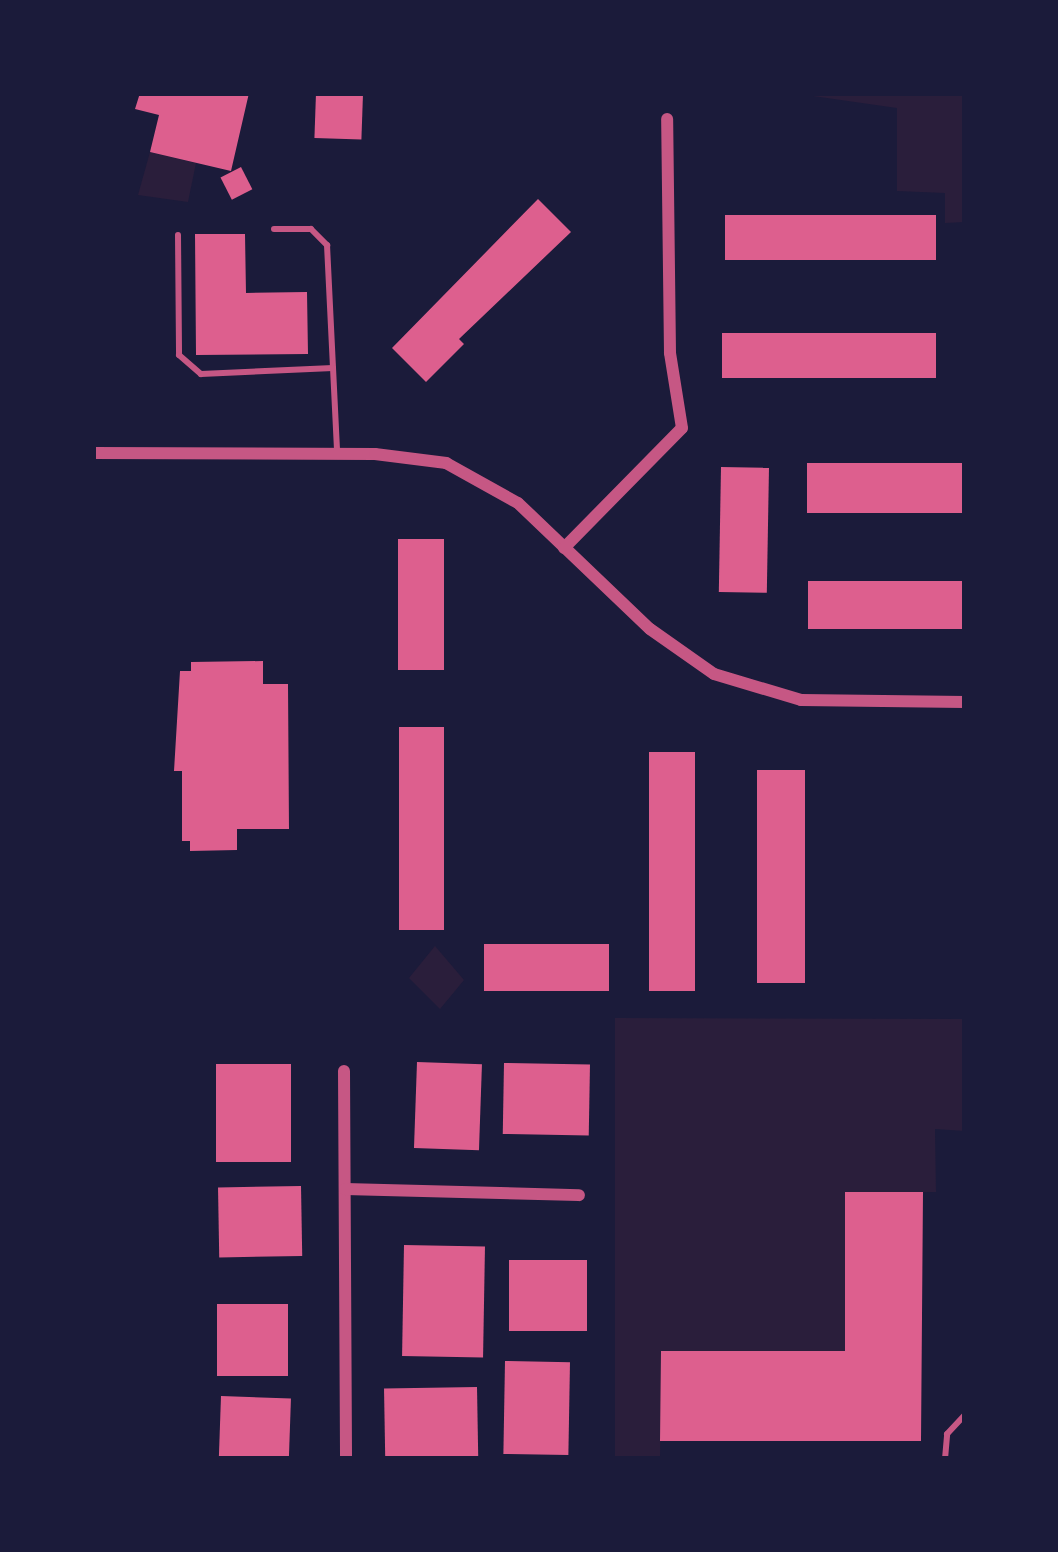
<!DOCTYPE html>
<html>
<head>
<meta charset="utf-8">
<style>
  body { margin:0 }
  #map { position:relative; width:1058px; height:1552px; overflow:hidden; background:#1b1b3a; font-family:"Nunito Sans",sans-serif }
  div>[style] { position:absolute }
  .green>* { inset:0; background:#2a1e3b }
  .building>* { inset:0; background:#dd5f8e; transform-origin:0 0 }
  .service>* { height:6px; margin:-3px; padding:0 3px; transform-origin:3px; border-radius:3px; background:#c65784 }
  .minor>* { height:12px; margin:-6px; padding:0 6px; transform-origin:6px; border-radius:6px; background:#c65784 }
  span { translate:-50% -50%; white-space:nowrap; text-align:center; line-height:1.15; -webkit-text-stroke:10px #1b1b3a; paint-order:stroke }
  .frame { position:absolute; inset:0; border:96px solid #1b1b3a; pointer-events:none }
</style>
</head>
<body>
<div id="map">
  <div class="green">
    <div style="clip-path:polygon(792px 93px,965px 93px,965px 222px,945px 223px,945px 193px,897px 191px,897px 108px)"></div>
    <div style="clip-path:polygon(150px 152px,196px 163px,188px 202px,138px 195px)"></div>
    <div style="clip-path:polygon(435px 946px,464px 980px,440px 1009px,409px 978px)"></div>
    <div style="clip-path:polygon(615px 1018px,965px 1019px,965px 1131px,935px 1129px,936px 1192px,845px 1193px,845px 1351px,662px 1351px,660px 1459px,615px 1459px)"></div>
  </div>
  <div class="building">
    <div style="clip-path:polygon(140px 93px,249px 93px,231px 171px,150px 152px,159px 115px,135px 109px)"></div>
    <div style="left:316px;top:93px;width:47px;height:45px;rotate:2deg"></div>
    <div style="left:241px;top:167px;width:25px;height:23px;rotate:63deg"></div>
    <div style="clip-path:polygon(538px 199px,571px 232px,459px 339px,464px 344px,426px 382px,392px 348px)"></div>
    <div style="left:725px;top:215px;width:211px;height:45px"></div>
    <div style="clip-path:polygon(195px 234px,245px 234px,246px 293px,307px 292px,308px 354px,196px 355px)"></div>
    <div style="left:722px;top:333px;width:214px;height:45px"></div>
    <div style="left:807px;top:463px;width:158px;height:50px"></div>
    <div style="left:721px;top:467px;width:48px;height:125px;rotate:1deg"></div>
    <div style="left:398px;top:539px;width:46px;height:131px"></div>
    <div style="left:808px;top:581px;width:157px;height:48px"></div>
    <div style="clip-path:polygon(263px 661px,263px 684px,288px 684px,289px 829px,237px 829px,237px 850px,190px 851px,190px 841px,182px 841px,182px 771px,174px 771px,180px 671px,191px 671px,191px 662px)"></div>
    <div style="left:399px;top:727px;width:45px;height:203px"></div>
    <div style="left:695px;top:752px;width:239px;height:46px;rotate:90deg"></div>
    <div style="left:757px;top:770px;width:48px;height:213px"></div>
    <div style="left:484px;top:944px;width:125px;height:47px"></div>
    <div style="left:417px;top:1062px;width:65px;height:86px;rotate:2deg"></div>
    <div style="left:504px;top:1063px;width:86px;height:71px;rotate:1deg"></div>
    <div style="left:216px;top:1064px;width:75px;height:98px"></div>
    <div style="left:301px;top:1186px;width:70px;height:83px;rotate:89deg"></div>
    <div style="clip-path:polygon(845px 1192px,923px 1192px,921px 1441px,660px 1441px,661px 1351px,845px 1351px)"></div>
    <div style="left:404px;top:1245px;width:81px;height:111px;rotate:1deg"></div>
    <div style="left:509px;top:1260px;width:78px;height:71px"></div>
    <div style="left:217px;top:1304px;width:71px;height:72px"></div>
    <div style="left:505px;top:1361px;width:65px;height:93px;rotate:1deg"></div>
    <div style="left:477px;top:1387px;width:70px;height:93px;rotate:89deg"></div>
    <div style="left:221px;top:1396px;width:70px;height:63px;rotate:2deg"></div>
  </div>
  <div class="service">
    <div style="left:274px;top:229px;width:37px"></div>
    <div style="left:311px;top:229px;width:23px;rotate:45deg"></div>
    <div style="left:327px;top:245px;width:208px;rotate:87.2deg"></div>
    <div style="left:178px;top:235px;width:120px;rotate:89.5deg"></div>
    <div style="left:179px;top:355px;width:29px;rotate:41deg"></div>
    <div style="left:201px;top:374px;width:132px;rotate:-2.6deg"></div>
    <div style="left:945px;top:1459px;width:25px;rotate:-85deg"></div>
    <div style="left:947px;top:1434px;width:26px;rotate:-47deg"></div>
  </div>
  <div class="minor">
    <div style="left:93px;top:453px;width:282px;rotate:0.2deg"></div>
    <div style="left:375px;top:454px;width:72px;rotate:7.2deg"></div>
    <div style="left:446px;top:463px;width:82px;rotate:29.1deg"></div>
    <div style="left:518px;top:503px;width:182px;rotate:43.7deg"></div>
    <div style="left:650px;top:629px;width:78px;rotate:35.1deg"></div>
    <div style="left:714px;top:674px;width:91px;rotate:16.6deg"></div>
    <div style="left:801px;top:700px;width:164px;rotate:0.7deg"></div>
    <div style="left:564px;top:548px;width:168px;rotate:-45.5deg"></div>
    <div style="left:682px;top:428px;width:76px;rotate:-99.1deg"></div>
    <div style="left:670px;top:353px;width:234px;rotate:-90.7deg"></div>
    <div style="left:344px;top:1071px;width:388px;rotate:89.7deg"></div>
    <div style="left:345px;top:1189px;width:234px;rotate:1.5deg"></div>
  </div>
  <div class="frame"></div>
</div>
</body>
</html>
